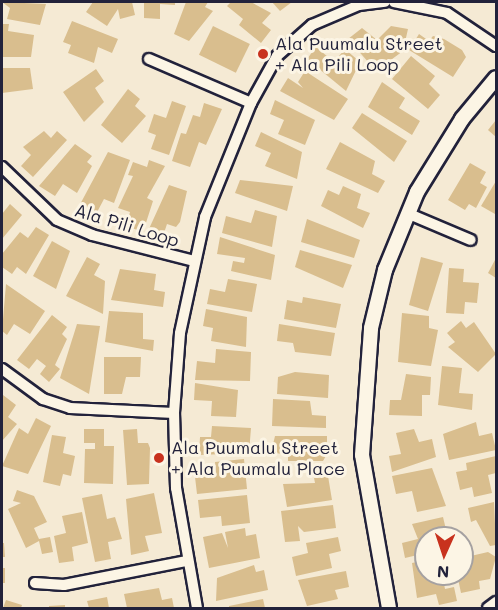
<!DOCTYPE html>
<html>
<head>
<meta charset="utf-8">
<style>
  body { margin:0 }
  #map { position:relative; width:498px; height:610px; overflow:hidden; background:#f5ead4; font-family:Mali,sans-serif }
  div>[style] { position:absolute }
  .building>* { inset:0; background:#d9be8e; transform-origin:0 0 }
  .roads { filter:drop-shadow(2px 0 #22223b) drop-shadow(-2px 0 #22223b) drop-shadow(0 2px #22223b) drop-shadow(0 -2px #22223b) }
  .minor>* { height:10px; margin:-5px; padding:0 5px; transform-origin:5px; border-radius:5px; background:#fcf5e5 }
  .tertiary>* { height:14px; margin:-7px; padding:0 7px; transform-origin:7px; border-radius:7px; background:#fcf5e5 }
  .dots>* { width:16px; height:16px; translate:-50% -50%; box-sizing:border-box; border:3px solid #fcf5e5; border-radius:50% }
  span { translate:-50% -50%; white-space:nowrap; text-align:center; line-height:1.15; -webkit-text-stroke:6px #fcf5e5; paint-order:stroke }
  .poi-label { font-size:18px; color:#22223b }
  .left { translate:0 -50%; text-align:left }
  .street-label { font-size:18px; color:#22223b }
  .frame { position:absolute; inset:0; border:3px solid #22223b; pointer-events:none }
  .north { position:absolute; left:414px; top:526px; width:60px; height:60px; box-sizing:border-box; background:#fcf5e5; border:2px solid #a5a1a1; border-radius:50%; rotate:183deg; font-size:16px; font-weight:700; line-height:24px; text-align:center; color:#22223b }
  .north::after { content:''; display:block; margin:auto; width:21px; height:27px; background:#c8321e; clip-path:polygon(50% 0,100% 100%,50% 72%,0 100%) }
</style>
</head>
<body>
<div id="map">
  <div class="building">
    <div style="clip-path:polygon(2px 2px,46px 4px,40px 25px,7px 19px,10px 8px)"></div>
    <div style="clip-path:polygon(93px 2px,132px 2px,135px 15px,120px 19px,118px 9px,107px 26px,86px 12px)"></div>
    <div style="clip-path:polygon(144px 2px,175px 2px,175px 5px,160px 4px,160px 19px,144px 18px)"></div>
    <div style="clip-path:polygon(186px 2px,208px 2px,205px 7px,213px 11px,189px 41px,174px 34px)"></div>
    <div style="clip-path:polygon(231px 2px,251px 2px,271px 13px,262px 23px,271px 30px,261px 43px,239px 25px,243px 19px,227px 6px)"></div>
    <div style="clip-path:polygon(272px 2px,292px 2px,280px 11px)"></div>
    <div style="clip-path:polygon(72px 21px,118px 39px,112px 53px,98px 47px,94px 63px,68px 53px,71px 45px,63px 42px)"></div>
    <div style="clip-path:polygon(2px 24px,9px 24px,8px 31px,34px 35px,31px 57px,2px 57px)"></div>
    <div style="left:213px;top:26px;width:41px;height:32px;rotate:26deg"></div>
    <div style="clip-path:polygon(391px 26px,408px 29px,403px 51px,376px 71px,348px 39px,362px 28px,377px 40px)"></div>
    <div style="clip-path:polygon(419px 34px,429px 41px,433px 36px,444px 39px,462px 50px,466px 57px,453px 77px,409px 50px)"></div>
    <div style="clip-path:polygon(316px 47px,334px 62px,345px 49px,360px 62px,346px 91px,307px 59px)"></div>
    <div style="clip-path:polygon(411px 56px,435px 76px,429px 84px,440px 95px,428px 109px,392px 79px)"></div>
    <div style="clip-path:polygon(2px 68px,30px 68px,33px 89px,2px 93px)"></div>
    <div style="clip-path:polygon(96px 69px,104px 81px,95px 88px,104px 102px,84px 122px,63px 92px)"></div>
    <div style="clip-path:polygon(305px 71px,348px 99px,334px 120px,280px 91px,288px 78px,303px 88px,298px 82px)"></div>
    <div style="clip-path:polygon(382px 82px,405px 98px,399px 108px,420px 121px,412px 135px,368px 107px)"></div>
    <div style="clip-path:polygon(128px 89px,140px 99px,135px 106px,146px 116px,122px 143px,101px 125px)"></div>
    <div style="clip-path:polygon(275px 100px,315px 120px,305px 145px,278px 134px,284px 120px,270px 114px)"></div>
    <div style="clip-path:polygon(172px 101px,186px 106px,169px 155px,151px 149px,156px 135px,148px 132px,154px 114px,166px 118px)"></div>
    <div style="clip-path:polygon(204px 103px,222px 109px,206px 145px,199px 142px,190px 167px,172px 161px,181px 133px,186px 134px,193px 115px,200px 117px)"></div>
    <div style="clip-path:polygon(362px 113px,407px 141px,394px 162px,352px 128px)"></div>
    <div style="clip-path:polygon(496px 120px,496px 137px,488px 130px)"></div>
    <div style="clip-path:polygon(44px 131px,51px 138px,57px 131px,67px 140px,33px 177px,21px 166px,31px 155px,23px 147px)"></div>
    <div style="clip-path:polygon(261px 132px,302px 152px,297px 179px,265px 166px,271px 153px,255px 146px)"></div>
    <div style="clip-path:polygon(340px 142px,375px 161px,372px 174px,385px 181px,378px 193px,326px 169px)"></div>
    <div style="clip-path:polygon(75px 144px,92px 156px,87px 162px,92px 166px,77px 193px,63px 184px,55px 196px,39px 186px)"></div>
    <div style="clip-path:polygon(108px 152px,130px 160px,114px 203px,104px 199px,95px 216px,77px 210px)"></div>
    <div style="clip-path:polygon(149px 160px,165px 166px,147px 198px,153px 201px,143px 232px,126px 226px,130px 212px,118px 208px,133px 176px,128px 175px,133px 162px,147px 167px)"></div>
    <div style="clip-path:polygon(470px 163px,486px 172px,480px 183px,487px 187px,476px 208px,469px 204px,465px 210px,448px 200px)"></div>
    <div style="clip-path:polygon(240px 180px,293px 186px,287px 211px,235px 193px)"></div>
    <div style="clip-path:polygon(496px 181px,496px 211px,495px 214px,481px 206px)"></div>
    <div style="clip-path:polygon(169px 185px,187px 191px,180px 222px,176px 227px,167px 224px,163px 236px,148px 231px)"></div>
    <div style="clip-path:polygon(343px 186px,361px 194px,357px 208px,370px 213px,363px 228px,321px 206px,328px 190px,339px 195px)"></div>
    <div style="clip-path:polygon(10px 204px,22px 215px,2px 239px,2px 214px)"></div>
    <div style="clip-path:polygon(255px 210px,277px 216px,272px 247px,222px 233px,226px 216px,251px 223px)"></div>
    <div style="clip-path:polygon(307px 219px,360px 240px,354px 258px,301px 242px)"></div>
    <div style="clip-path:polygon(36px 227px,49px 235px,26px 274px,17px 267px,12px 274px,2px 267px,2px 254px,20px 232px,28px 238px)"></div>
    <div style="clip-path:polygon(220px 237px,275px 255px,271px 280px,231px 271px,233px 261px,244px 263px,245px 258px,217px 254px)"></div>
    <div style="clip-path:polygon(52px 241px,70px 251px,56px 289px,33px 276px)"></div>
    <div style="clip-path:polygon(300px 250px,352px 265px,343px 288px,295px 267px)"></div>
    <div style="clip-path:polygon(87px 257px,100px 264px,94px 275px,105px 281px,103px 314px,66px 296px)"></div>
    <div style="clip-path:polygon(421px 257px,443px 263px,428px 311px,409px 305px)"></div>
    <div style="clip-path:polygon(496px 258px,496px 278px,488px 273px)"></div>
    <div style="clip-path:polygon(449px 268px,464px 269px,463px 282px,479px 283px,477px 303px,465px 302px,464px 314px,446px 313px)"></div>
    <div style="clip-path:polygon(120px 269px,156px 274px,154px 290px,165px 292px,163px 307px,111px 300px)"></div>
    <div style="clip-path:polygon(228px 279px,257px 284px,252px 312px,207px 304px,210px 289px,225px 292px)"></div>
    <div style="clip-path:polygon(6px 284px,45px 311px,30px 334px,14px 324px,7px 335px,2px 331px)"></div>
    <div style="clip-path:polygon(303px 297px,341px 304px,336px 328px,284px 319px,287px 300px,302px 303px)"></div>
    <div style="clip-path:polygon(206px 309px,247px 317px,246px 347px,211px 341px,213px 328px,203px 326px)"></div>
    <div style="clip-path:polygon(109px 311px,143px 313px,143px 339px,154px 340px,153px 351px,105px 342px)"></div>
    <div style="clip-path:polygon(402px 313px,429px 316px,429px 328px,438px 330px,431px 366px,398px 362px)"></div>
    <div style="clip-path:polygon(52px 315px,67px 327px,62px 334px,67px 339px,55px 365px,60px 369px,49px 382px,40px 374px,46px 366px,37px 359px,29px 369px,17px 360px)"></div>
    <div style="clip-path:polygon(461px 321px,466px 328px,474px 322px,496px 354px,478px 372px,448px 347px,455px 342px,447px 333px)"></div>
    <div style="clip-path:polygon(77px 324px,100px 326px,89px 394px,60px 378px)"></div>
    <div style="clip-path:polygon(279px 324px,335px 333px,331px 356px,295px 352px,293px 343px,277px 341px)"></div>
    <div style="clip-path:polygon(216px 349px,251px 352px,250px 381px,195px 380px,197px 361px,215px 363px)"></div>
    <div style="clip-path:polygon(104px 357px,141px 357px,140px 377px,126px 377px,122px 394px,104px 394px)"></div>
    <div style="clip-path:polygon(442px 366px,462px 368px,459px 393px,473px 394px,472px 410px,438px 405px)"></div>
    <div style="clip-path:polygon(295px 372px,329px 375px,328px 398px,277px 394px,278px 377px)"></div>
    <div style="clip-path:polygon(406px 374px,431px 377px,430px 395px,422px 395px,422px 416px,389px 415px,390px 400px,401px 400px)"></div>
    <div style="clip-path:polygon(195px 383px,238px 390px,236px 417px,211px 416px,212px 401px,194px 400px)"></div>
    <div style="clip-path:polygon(3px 395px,16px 405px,8px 417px,17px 424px,2px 441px)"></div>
    <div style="clip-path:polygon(273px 399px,310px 401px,312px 415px,326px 416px,326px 428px,272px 426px)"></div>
    <div style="clip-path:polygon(36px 418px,51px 426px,28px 474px,2px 466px,19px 428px,28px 434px)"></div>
    <div style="clip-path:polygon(476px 422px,479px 436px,492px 433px,496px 450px,449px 460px,443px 434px)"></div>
    <div style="clip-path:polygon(212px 426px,251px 428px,249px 453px,199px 455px,200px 437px,211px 437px)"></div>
    <div style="clip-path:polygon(84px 429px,104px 429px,104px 446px,114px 446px,113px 484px,84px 483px,85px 449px,95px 449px,95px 443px,84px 443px)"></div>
    <div style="clip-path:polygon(137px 429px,138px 443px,148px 443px,150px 448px,149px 484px,127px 485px,123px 430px)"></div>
    <div style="clip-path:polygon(414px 429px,419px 442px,432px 439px,436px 457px,392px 472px,389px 456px,401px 454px,396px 433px)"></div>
    <div style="clip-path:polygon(52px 435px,66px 437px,63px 453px,75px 456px,71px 476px,63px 474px,60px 486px,43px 482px)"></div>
    <div style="clip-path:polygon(275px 436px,327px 436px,327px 454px,323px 461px,288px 461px,288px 454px,271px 453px)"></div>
    <div style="clip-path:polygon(496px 456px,496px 473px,488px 475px,492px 493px,474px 497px,472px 487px,460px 490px,456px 472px,467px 470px,466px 463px)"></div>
    <div style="clip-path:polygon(244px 459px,247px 489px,197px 494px,195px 477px,216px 472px,215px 462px)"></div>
    <div style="clip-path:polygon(432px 468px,446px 506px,417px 512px,412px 491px,396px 494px,392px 476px)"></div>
    <div style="clip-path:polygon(328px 476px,332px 500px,287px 507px,283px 484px,315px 483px,314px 478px)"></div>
    <div style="clip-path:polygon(17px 490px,34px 496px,47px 522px,34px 528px,39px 539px,50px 537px,53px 552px,42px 554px,39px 541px,26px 548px,8px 509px,21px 503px,13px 501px)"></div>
    <div style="clip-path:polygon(154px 493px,162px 533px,145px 536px,149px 551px,131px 555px,126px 499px)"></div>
    <div style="clip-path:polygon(102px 494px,107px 519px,115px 517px,122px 539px,108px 542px,111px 559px,95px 562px,82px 498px)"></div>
    <div style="clip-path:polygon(247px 495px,250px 523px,222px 526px,221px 516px,200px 518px,198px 500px)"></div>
    <div style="clip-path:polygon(494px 502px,496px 545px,490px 546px,476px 520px,471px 522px,468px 508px)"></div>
    <div style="clip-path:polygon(333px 505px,336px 528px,304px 532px,298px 526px,300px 541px,285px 542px,281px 511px)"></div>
    <div style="clip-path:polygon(82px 512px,88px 543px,72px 547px,74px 561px,59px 563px,54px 536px,66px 533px,62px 516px)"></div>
    <div style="clip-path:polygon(443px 517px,448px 538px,426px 538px,426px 553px,405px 558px,402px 543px,418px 539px,412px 524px)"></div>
    <div style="clip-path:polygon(245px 528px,246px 536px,256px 534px,260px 558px,209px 568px,203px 537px,222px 533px,228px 548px,225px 532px)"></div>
    <div style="clip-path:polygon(338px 537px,341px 551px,329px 554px,332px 568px,296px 576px,292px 557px,308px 553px,306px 543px)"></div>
    <div style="clip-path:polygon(2px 543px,4px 543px,5px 557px,2px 557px)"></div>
    <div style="clip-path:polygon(488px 552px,496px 557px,490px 579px,479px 581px,480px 589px,461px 593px,457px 574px,462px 574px,462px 558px)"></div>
    <div style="clip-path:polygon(426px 560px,426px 574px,442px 574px,445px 589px,454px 587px,457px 601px,439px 605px,436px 594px,417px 598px,412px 563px)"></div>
    <div style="clip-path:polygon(254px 565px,256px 572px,264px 570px,268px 590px,216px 601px,217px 578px)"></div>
    <div style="left:2px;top:568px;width:3px;height:15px"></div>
    <div style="clip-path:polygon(346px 571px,349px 587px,335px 590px,338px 599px,307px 606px,298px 580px)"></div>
    <div style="clip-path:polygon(159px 588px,162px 600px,172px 598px,174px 608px,127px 608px,124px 594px)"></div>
    <div style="clip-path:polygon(107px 597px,109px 608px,89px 608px,87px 601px)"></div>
    <div style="clip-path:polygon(263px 599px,265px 608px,229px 608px,229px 606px)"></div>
    <div style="clip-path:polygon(6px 600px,22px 605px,21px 608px,3px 608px)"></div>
    <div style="clip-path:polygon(65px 605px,65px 608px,49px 608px,49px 606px)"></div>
  </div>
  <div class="roads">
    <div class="minor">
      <div style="left:394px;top:2px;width:54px;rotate:11.7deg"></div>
      <div style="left:447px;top:13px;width:59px;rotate:34deg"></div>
      <div style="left:149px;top:59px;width:111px;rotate:23.3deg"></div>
      <div style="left:2px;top:167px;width:76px;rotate:43.9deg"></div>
      <div style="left:57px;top:220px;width:38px;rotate:23deg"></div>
      <div style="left:92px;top:235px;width:105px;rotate:14.3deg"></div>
      <div style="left:407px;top:213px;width:69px;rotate:22.9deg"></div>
      <div style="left:2px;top:369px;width:51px;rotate:36.2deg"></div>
      <div style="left:43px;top:399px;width:28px;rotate:18deg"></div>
      <div style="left:70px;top:408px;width:104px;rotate:2.8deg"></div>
      <div style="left:35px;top:583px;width:29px;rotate:4deg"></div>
      <div style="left:64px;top:585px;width:124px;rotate:-11.1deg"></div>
      <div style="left:197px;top:608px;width:122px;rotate:-99.9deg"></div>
      <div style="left:176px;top:488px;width:75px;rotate:-91.5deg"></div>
      <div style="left:174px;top:413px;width:80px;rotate:-85.7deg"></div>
      <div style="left:180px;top:333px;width:119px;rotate:-77.8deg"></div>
      <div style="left:205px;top:217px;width:123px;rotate:-68deg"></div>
      <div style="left:251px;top:103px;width:54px;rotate:-61deg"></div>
      <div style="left:277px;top:56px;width:47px;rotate:-41.5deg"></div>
      <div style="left:312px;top:25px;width:51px;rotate:-23.1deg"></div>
      <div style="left:359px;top:5px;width:26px;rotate:-7deg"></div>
      <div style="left:488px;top:608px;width:10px;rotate:-37deg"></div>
    </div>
    <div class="tertiary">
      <div style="left:389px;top:608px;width:155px;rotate:-100deg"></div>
      <div style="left:362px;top:455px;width:127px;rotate:-85.9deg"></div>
      <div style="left:371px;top:328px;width:60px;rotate:-76.4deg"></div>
      <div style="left:385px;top:270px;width:84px;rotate:-67.7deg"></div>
      <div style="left:417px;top:192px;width:86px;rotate:-58.3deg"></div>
      <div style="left:462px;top:119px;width:53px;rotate:-50.3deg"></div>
    </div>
  </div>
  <div class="dots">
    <div style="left:263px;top:54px;background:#c8321e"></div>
    <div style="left:159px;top:458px;background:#c8321e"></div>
  </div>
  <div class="poi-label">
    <span class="left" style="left:275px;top:54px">Ala Puumalu Street<br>+ Ala Pili Loop</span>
    <span class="left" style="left:171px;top:458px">Ala Puumalu Street<br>+ Ala Puumalu Place</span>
  </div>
  <div class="street-label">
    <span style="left:127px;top:225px;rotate:17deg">Ala Pili Loop</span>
  </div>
  <div class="frame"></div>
  <div class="north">N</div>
</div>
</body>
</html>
